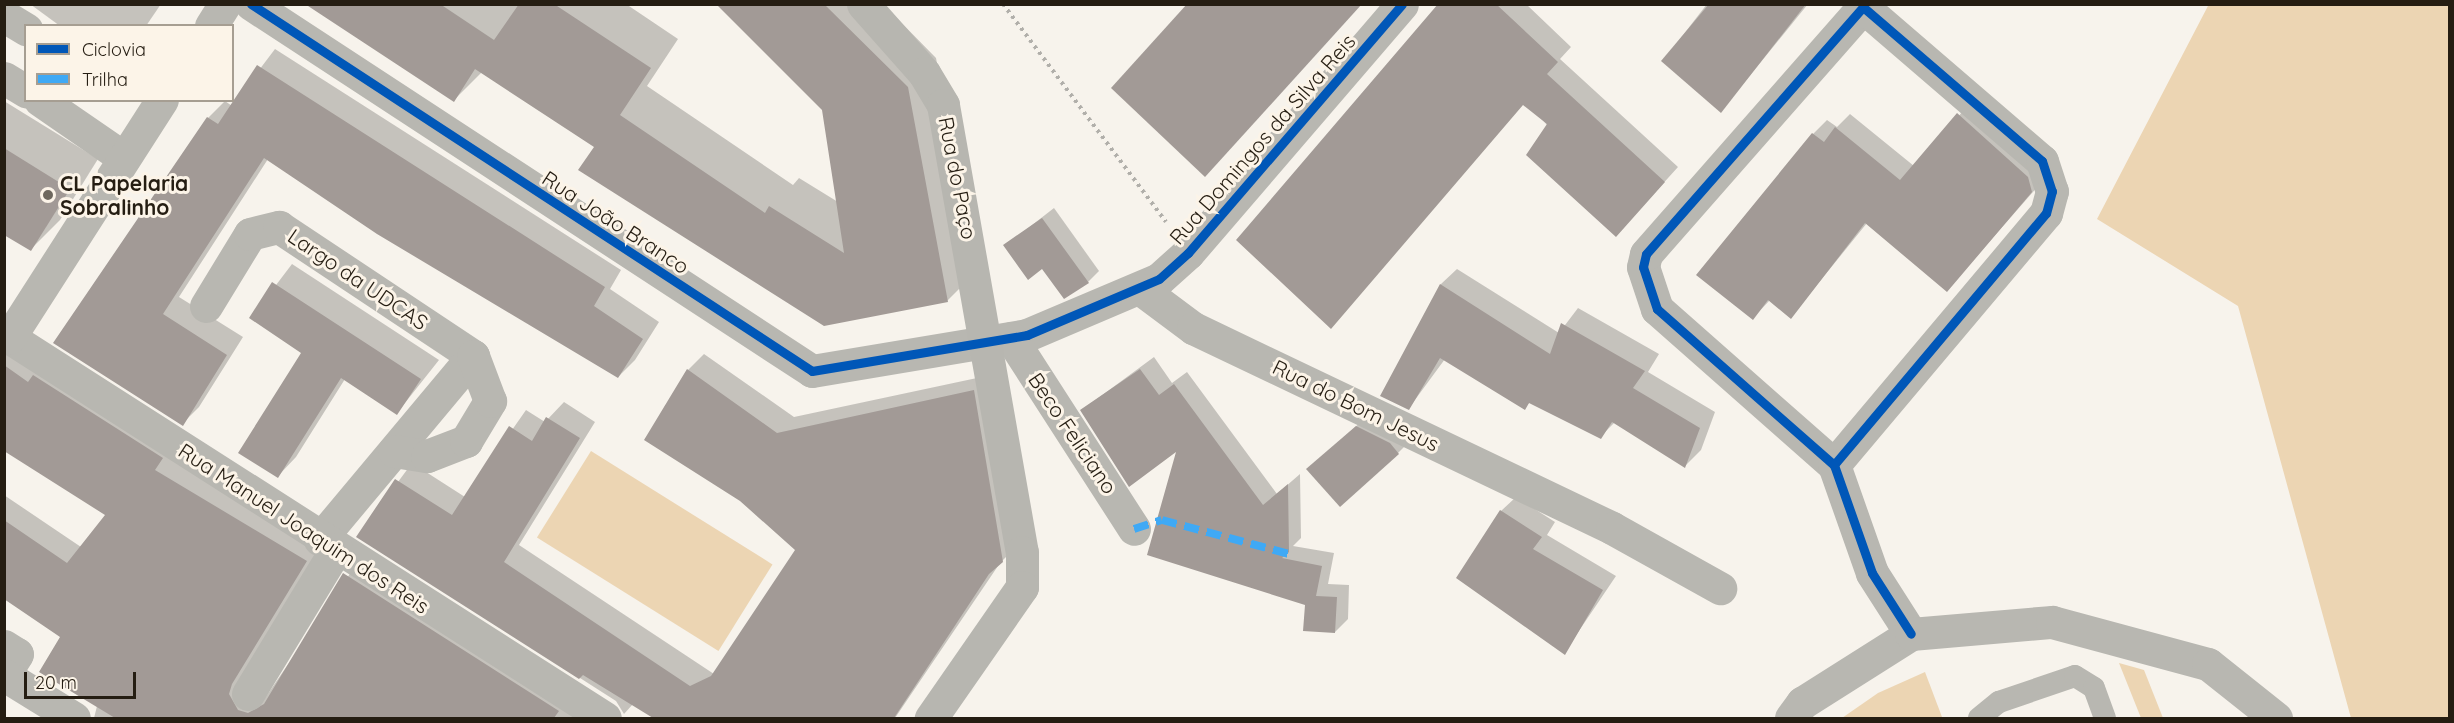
<!DOCTYPE html>
<html>
<head>
<meta charset="utf-8">
<style>
  body { margin:0 }
  #map { position:relative; width:2454px; height:723px; overflow:hidden; background:#f7f3ec; font-family:Quicksand,sans-serif }
  div>[style] { position:absolute }
  .green>* { inset:0; background:#ecd5b3; transform-origin:0 0 }
  .shadow>* { inset:0; background:#0003 }
  .building>* { inset:0; background:#a29a96 }
  .path>* { height:4px; margin-top:-2px; transform-origin:0; background:repeating-linear-gradient(90deg,#b1afaa 0 3px,transparent 0 7.5px) }
  .lane>* { height:22px; margin:-11px; padding:0 11px; transform-origin:11px; border-radius:11px; background:#b8b7b1 }
  .street>* { height:33px; margin:-16.5px; padding:0 16.5px; transform-origin:16.5px; border-radius:16.5px; background:#b8b7b1 }
  .secondary>* { height:33px; margin:-16.5px; padding:0 16.5px; transform-origin:16.5px; border-radius:16.5px; background:#b7b6b0 }
  .quiet>* { height:8px; margin-top:-4px; transform-origin:0; background:repeating-linear-gradient(90deg,#3fa9f5 0 15px,transparent 0 23px) }
  .cycleway>* { height:9px; margin:-4.5px; padding:0 4.5px; transform-origin:4.5px; border-radius:4.5px; background:#0057b8 }
  .dots>* { width:16px; height:16px; translate:-50% -50%; box-sizing:border-box; border:3px solid #fcf4e8; border-radius:50% }
  span { translate:-50% -50%; white-space:nowrap; text-align:center; line-height:1.15; -webkit-text-stroke:6px #fcf4e8; paint-order:stroke }
  .street-label { font-size:21px; color:#251d12 }
  .poi-label { font-size:21px; color:#251d12; font-weight:700 }
  .left { translate:0 -50%; text-align:left }
  .frame { position:absolute; inset:0; border:6px solid #251d12; pointer-events:none }
  .legend { position:absolute; left:24px; top:24px; width:210px; height:78px; box-sizing:border-box; background:#fcf4e8; border:2px solid #a69e92; margin:0; padding:8px 10px; list-style:none; font-size:18px; color:#251d12 }
  .legend li { display:flex; align-items:center; gap:12px; height:30px }
  .legend b { width:30px; border:2px solid #a69e92 }
  .scale { position:absolute; left:24px; top:672px; width:112px; height:27px; box-sizing:border-box; border:3px solid #251d12; border-top:0; padding-left:8px; font-size:18px; line-height:21px; white-space:nowrap; color:#251d12; -webkit-text-stroke:4px #fcf4e8; paint-order:stroke }
</style>
</head>
<body>
<div id="map">
  <div class="green">
    <div style="clip-path:polygon(2209px 4px,2449px 5px,2449px 718px,2351px 718px,2238px 306px,2097px 219px)"></div>
    <div style="left:591px;top:451px;width:214px;height:102px;rotate:32deg"></div>
    <div style="clip-path:polygon(2119px 663px,2144px 670px,2163px 718px,2141px 718px)"></div>
    <div style="clip-path:polygon(1925px 672px,1942px 717px,1842px 718px,1878px 693px)"></div>
  </div>
  <div class="shadow">
    <div style="clip-path:polygon(30px 4px,161px 4px,146px 26px,60px 26px)"></div>
    <div style="clip-path:polygon(320px 4px,626px 4px,678px 39px,647px 86px,793px 185px,799px 178px,838px 202px,823px 109px,733px 4px,883px 4px,936px 58px,976px 272px,947px 301px,596px 147px,482px 72px,454px 100px)"></div>
    <div style="clip-path:polygon(1441px 4px,1526px 4px,1571px 47px,1560px 59px,1678px 167px,1630px 220px)"></div>
    <div style="clip-path:polygon(1707px 4px,1808px 4px,1721px 111px,1663px 61px)"></div>
    <div style="clip-path:polygon(275px 49px,621px 270px,610px 289px,659px 322px,635px 360px,618px 377px,268px 159px,179px 297px,243px 337px,199px 407px,182px 424px,55px 343px,208px 118px,225px 101px,232px 106px)"></div>
    <div style="clip-path:polygon(1973px 100px,2046px 177px,1947px 290px,1867px 223px,1791px 317px,1770px 300px,1753px 318px,1813px 134px,1827px 120px,1837px 127px,1850px 114px,1914px 166px)"></div>
    <div style="clip-path:polygon(4px 101px,98px 159px,60px 220px,31px 249px,4px 233px)"></div>
    <div style="clip-path:polygon(1054px 208px,1099px 271px,1088px 282px,1043px 267px,1005px 246px)"></div>
    <div style="clip-path:polygon(292px 264px,439px 360px,397px 413px,345px 379px,296px 457px,278px 476px,304px 352px,251px 318px)"></div>
    <div style="clip-path:polygon(1457px 269px,1559px 333px,1578px 308px,1659px 354px,1648px 372px,1715px 412px,1701px 450px,1685px 466px,1615px 422px,1600px 437px,1530px 402px,1524px 408px,1445px 359px,1409px 408px,1382px 396px,1441px 284px)"></div>
    <div style="clip-path:polygon(4px 340px,321px 545px,265px 698px,360px 559px,610px 718px,361px 718px,321px 693px,284px 686px,261px 718px,94px 718px,97px 706px,62px 637px,4px 598px,4px 495px,81px 547px,107px 514px,4px 450px)"></div>
    <div style="clip-path:polygon(704px 354px,794px 417px,991px 375px,1019px 544px,1000px 563px,895px 718px,656px 718px,633px 704px,624px 714px,616px 701px,358px 536px,412px 463px,465px 497px,526px 410px,545px 422px,564px 402px,595px 422px,519px 545px,714px 674px,797px 550px,688px 370px)"></div>
    <div style="clip-path:polygon(1154px 357px,1172px 383px,1187px 372px,1277px 494px,1300px 474px,1301px 538px,1293px 546px,1334px 553px,1328px 584px,1349px 585px,1348px 619px,1335px 632px,1178px 449px,1082px 410px)"></div>
    <div style="clip-path:polygon(1371px 413px,1412px 439px,1398px 453px,1308px 469px)"></div>
    <div style="clip-path:polygon(1516px 497px,1555px 522px,1547px 535px,1616px 576px,1564px 653px,1501px 511px)"></div>
  </div>
  <div class="building">
    <div style="clip-path:polygon(305px 4px,440px 4px,494px 40px,519px 4px,554px 4px,651px 68px,620px 115px,765px 213px,769px 206px,844px 253px,822px 110px,716px 4px,824px 4px,908px 87px,948px 302px,824px 326px,578px 170px,594px 147px,475px 69px,454px 102px)"></div>
    <div style="clip-path:polygon(1187px 4px,1362px 4px,1205px 177px,1111px 88px)"></div>
    <div style="clip-path:polygon(1438px 4px,1496px 4px,1558px 62px,1547px 74px,1665px 182px,1616px 237px,1526px 155px,1547px 124px,1523px 105px,1331px 329px,1236px 240px)"></div>
    <div style="clip-path:polygon(1709px 4px,1806px 4px,1721px 113px,1661px 61px)"></div>
    <div style="clip-path:polygon(257px 65px,605px 287px,594px 306px,643px 339px,618px 378px,377px 234px,264px 158px,163px 314px,227px 355px,183px 426px,53px 343px,207px 117px,218px 124px)"></div>
    <div style="clip-path:polygon(1957px 113px,2028px 177px,2032px 192px,1947px 292px,1865px 223px,1791px 319px,1768px 300px,1753px 320px,1696px 275px,1812px 133px,1824px 142px,1835px 127px,1900px 180px)"></div>
    <div style="clip-path:polygon(4px 148px,70px 189px,31px 251px,4px 235px)"></div>
    <div style="clip-path:polygon(1042px 218px,1089px 283px,1064px 299px,1042px 269px,1028px 280px,1003px 245px)"></div>
    <div style="clip-path:polygon(272px 282px,421px 379px,397px 415px,341px 378px,278px 478px,238px 453px,301px 353px,249px 318px)"></div>
    <div style="clip-path:polygon(1440px 284px,1550px 354px,1561px 323px,1645px 371px,1633px 388px,1700px 428px,1685px 468px,1612px 422px,1601px 439px,1529px 403px,1525px 410px,1440px 358px,1409px 410px,1380px 396px)"></div>
    <div style="clip-path:polygon(4px 365px,28px 382px,33px 375px,163px 458px,155px 470px,307px 561px,232px 684px,229px 694px,238px 710px,248px 713px,264px 704px,343px 573px,559px 711px,554px 718px,115px 718px,39px 672px,60px 637px,4px 599px,4px 520px,67px 563px,105px 515px,4px 451px)"></div>
    <div style="clip-path:polygon(687px 369px,777px 433px,974px 390px,1003px 562px,989px 574px,894px 718px,653px 718px,583px 675px,579px 679px,356px 537px,395px 479px,452px 515px,509px 426px,532px 441px,546px 417px,580px 438px,504px 562px,690px 686px,711px 676px,795px 550px,740px 501px,644px 440px)"></div>
    <div style="clip-path:polygon(1140px 369px,1159px 395px,1174px 384px,1263px 505px,1288px 484px,1289px 552px,1282px 558px,1322px 566px,1316px 596px,1337px 597px,1335px 633px,1303px 631px,1305px 605px,1147px 555px,1176px 452px,1129px 487px,1080px 410px)"></div>
    <div style="clip-path:polygon(1356px 426px,1390px 443px,1399px 454px,1340px 507px,1306px 469px)"></div>
    <div style="clip-path:polygon(1500px 510px,1542px 537px,1533px 549px,1603px 590px,1565px 655px,1456px 578px)"></div>
  </div>
  <div class="path">
    <div style="left:1003px;top:4px;width:272px;rotate:53.2deg"></div>
  </div>
  <div class="lane">
    <div style="left:1979px;top:718px;width:26px;rotate:-39deg"></div>
    <div style="left:1999px;top:702px;width:80px;rotate:-18.9deg"></div>
    <div style="left:2075px;top:676px;width:22px;rotate:32deg"></div>
    <div style="left:2094px;top:688px;width:32px;rotate:70deg"></div>
  </div>
  <div class="street">
    <div style="left:251px;top:4px;width:670px;rotate:33.19deg"></div>
    <div style="left:812px;top:371px;width:218px;rotate:-9.5deg"></div>
    <div style="left:1027px;top:335px;width:143px;rotate:-23deg"></div>
    <div style="left:1159px;top:279px;width:39px;rotate:-42deg"></div>
    <div style="left:1188px;top:253px;width:328px;rotate:-49.3deg"></div>
    <div style="left:4px;top:16px;width:26px;rotate:31deg"></div>
    <div style="left:211px;top:26px;width:26px;rotate:-58deg"></div>
    <div style="left:4px;top:78px;width:26px;rotate:31deg"></div>
    <div style="left:40px;top:100px;width:102px;rotate:34.6deg"></div>
    <div style="left:1142px;top:290px;width:64px;rotate:36.7deg"></div>
    <div style="left:1193px;top:328px;width:464px;rotate:25.5deg"></div>
    <div style="left:1612px;top:528px;width:124px;rotate:29.1deg"></div>
    <div style="left:206px;top:306px;width:84px;rotate:-58.6deg"></div>
    <div style="left:250px;top:234px;width:30px;rotate:-14deg"></div>
    <div style="left:279px;top:227px;width:233px;rotate:33.6deg"></div>
    <div style="left:473px;top:356px;width:239px;rotate:129.9deg"></div>
    <div style="left:4px;top:334px;width:713px;rotate:32.58deg"></div>
    <div style="left:9px;top:338px;width:283px;rotate:-57.3deg"></div>
    <div style="left:1011px;top:338px;width:227px;rotate:57.2deg"></div>
    <div style="left:394px;top:451px;width:33px;rotate:9deg"></div>
    <div style="left:427px;top:456px;width:42px;rotate:-21deg"></div>
    <div style="left:466px;top:441px;width:47px;rotate:-59deg"></div>
    <div style="left:490px;top:401px;width:48px;rotate:-110.7deg"></div>
    <div style="left:1834px;top:465px;width:236px;rotate:-138.6deg"></div>
    <div style="left:1657px;top:309px;width:44px;rotate:-108.4deg"></div>
    <div style="left:1643px;top:267px;width:13px;rotate:-77deg"></div>
    <div style="left:1646px;top:254px;width:329px;rotate:-48.7deg"></div>
    <div style="left:1863px;top:7px;width:236px;rotate:40.7deg"></div>
    <div style="left:2042px;top:161px;width:32px;rotate:72deg"></div>
    <div style="left:2052px;top:191px;width:23px;rotate:105deg"></div>
    <div style="left:2046px;top:213px;width:329px;rotate:130.1deg"></div>
    <div style="left:1834px;top:465px;width:114px;rotate:70.6deg"></div>
    <div style="left:1872px;top:573px;width:72px;rotate:57.4deg"></div>
    <div style="left:4px;top:646px;width:15px;rotate:32deg"></div>
    <div style="left:17px;top:654px;width:25px;rotate:122deg"></div>
    <div style="left:4px;top:675px;width:82px;rotate:31.6deg"></div>
    <div style="left:248px;top:694px;width:170px;rotate:-58.7deg"></div>
    <div style="left:1791px;top:718px;width:19px;rotate:-54deg"></div>
    <div style="left:1802px;top:703px;width:129px;rotate:-32.3deg"></div>
    <div style="left:1911px;top:634px;width:142px;rotate:-4.9deg"></div>
    <div style="left:2052px;top:622px;width:162px;rotate:15.1deg"></div>
    <div style="left:2208px;top:664px;width:87px;rotate:38.5deg"></div>
  </div>
  <div class="secondary">
    <div style="left:863px;top:4px;width:92px;rotate:48.5deg"></div>
    <div style="left:924px;top:73px;width:37px;rotate:59deg"></div>
    <div style="left:943px;top:105px;width:454px;rotate:80deg"></div>
    <div style="left:1022px;top:552px;width:35px;rotate:90deg"></div>
    <div style="left:1022px;top:587px;width:160px;rotate:124.8deg"></div>
  </div>
  <div class="quiet">
    <div style="left:1134px;top:529px;width:29px;rotate:-18deg"></div>
    <div style="left:1162px;top:520px;width:131px;rotate:15deg"></div>
  </div>
  <div class="cycleway">
    <div style="left:251px;top:4px;width:670px;rotate:33.19deg"></div>
    <div style="left:812px;top:371px;width:218px;rotate:-9.5deg"></div>
    <div style="left:1027px;top:335px;width:143px;rotate:-23deg"></div>
    <div style="left:1159px;top:279px;width:39px;rotate:-42deg"></div>
    <div style="left:1188px;top:253px;width:328px;rotate:-49.3deg"></div>
    <div style="left:1834px;top:465px;width:236px;rotate:-138.6deg"></div>
    <div style="left:1657px;top:309px;width:44px;rotate:-108.4deg"></div>
    <div style="left:1643px;top:267px;width:13px;rotate:-77deg"></div>
    <div style="left:1646px;top:254px;width:329px;rotate:-48.7deg"></div>
    <div style="left:1863px;top:7px;width:236px;rotate:40.7deg"></div>
    <div style="left:2042px;top:161px;width:32px;rotate:72deg"></div>
    <div style="left:2052px;top:191px;width:23px;rotate:105deg"></div>
    <div style="left:2046px;top:213px;width:329px;rotate:130.1deg"></div>
    <div style="left:1834px;top:465px;width:114px;rotate:70.6deg"></div>
    <div style="left:1872px;top:573px;width:72px;rotate:57.4deg"></div>
  </div>
  <div class="dots">
    <div style="left:48px;top:195px;background:#6e685e"></div>
  </div>
  <div class="street-label">
    <span style="left:1262px;top:139px;rotate:-49deg">Rua Domingos da Silva Reis</span>
    <span style="left:958px;top:178px;rotate:79deg">Rua do Paço</span>
    <span style="left:616px;top:222px;rotate:33deg">Rua João Branco</span>
    <span style="left:358px;top:279px;rotate:34deg">Largo da UDCAS</span>
    <span style="left:1356px;top:405px;rotate:26deg">Rua do Bom Jesus</span>
    <span style="left:1073px;top:433px;rotate:56deg">Beco Feliciano</span>
    <span style="left:304px;top:528px;rotate:33deg">Rua Manuel Joaquim dos Reis</span>
  </div>
  <div class="poi-label">
    <span class="left" style="left:60px;top:195px">CL Papelaria<br>Sobralinho</span>
  </div>
  <div class="frame"></div>
  <ul class="legend">
  <li><b style="height:8px;background:#0057b8"></b>Ciclovia</li>
  <li><b style="height:8px;background:#3fa9f5"></b>Trilha</li>
  </ul>
  <div class="scale">20 m</div>
</div>
</body>
</html>
